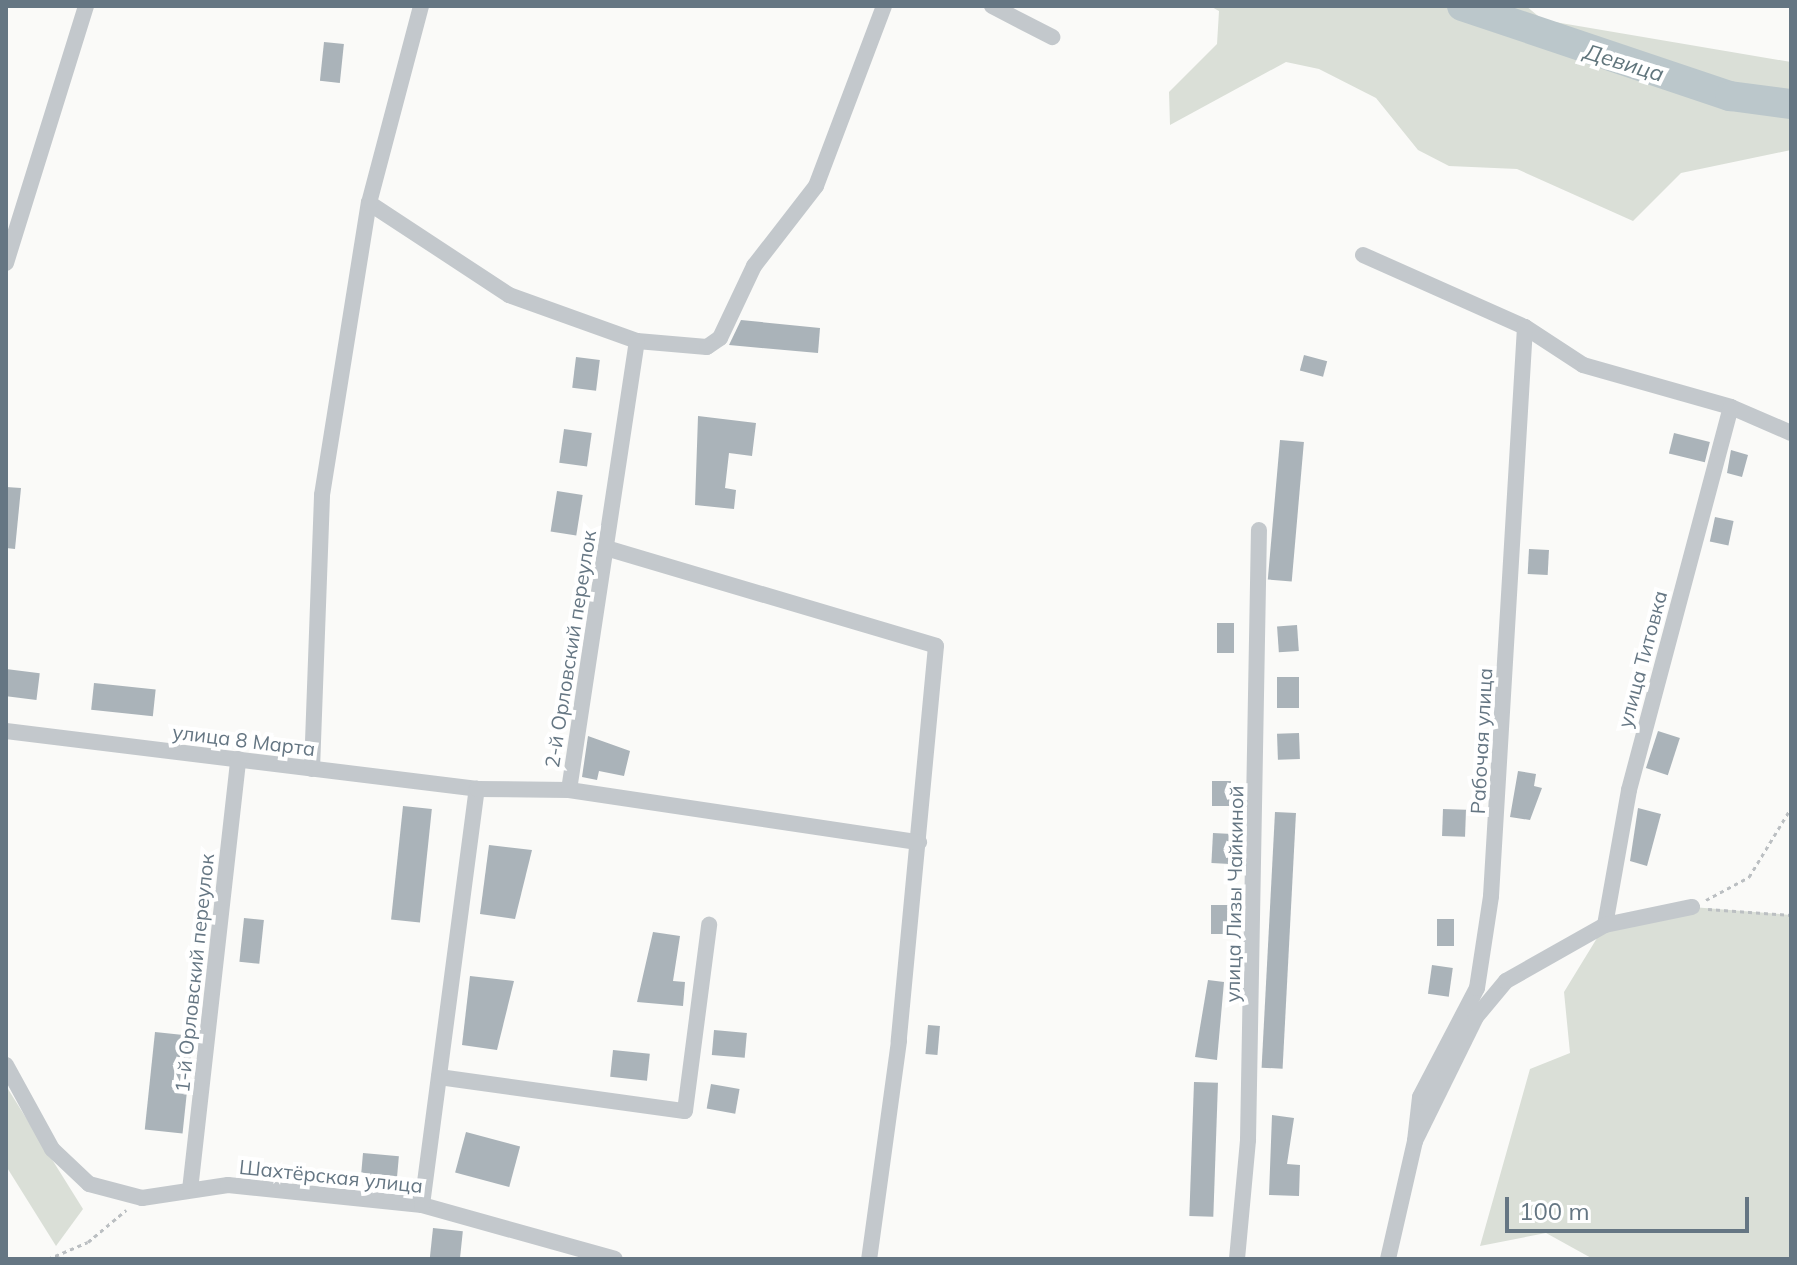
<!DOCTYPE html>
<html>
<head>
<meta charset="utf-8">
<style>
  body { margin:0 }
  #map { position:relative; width:1797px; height:1265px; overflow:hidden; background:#fafaf8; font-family:Mulish,sans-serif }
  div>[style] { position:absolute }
  .green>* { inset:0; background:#dadfd7 }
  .river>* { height:30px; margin:-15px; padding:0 15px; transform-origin:15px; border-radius:15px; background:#bbc7cb }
  .building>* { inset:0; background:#aab3b9; transform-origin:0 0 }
  .path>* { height:3px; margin-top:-1.5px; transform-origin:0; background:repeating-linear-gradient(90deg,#bbbfc2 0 4px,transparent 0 8px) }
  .minor>* { height:16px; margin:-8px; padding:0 8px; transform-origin:8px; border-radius:8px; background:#c3c8cc }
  span { translate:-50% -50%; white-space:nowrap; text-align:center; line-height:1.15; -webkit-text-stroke:8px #fff; paint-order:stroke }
  .street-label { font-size:20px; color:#657683 }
  .water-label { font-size:22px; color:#60757c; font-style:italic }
  .frame { position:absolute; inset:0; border:8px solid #657683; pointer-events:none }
  .scale { position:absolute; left:1505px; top:1197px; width:244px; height:36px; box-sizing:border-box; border:4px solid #657683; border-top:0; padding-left:10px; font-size:24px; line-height:28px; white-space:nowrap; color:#657683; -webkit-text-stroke:6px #fff; paint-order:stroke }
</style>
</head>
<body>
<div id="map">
  <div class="green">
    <div style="clip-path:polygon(1210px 6px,1526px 6px,1543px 20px,1791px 62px,1791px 150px,1681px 173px,1633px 221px,1517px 169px,1449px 166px,1418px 150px,1376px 98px,1319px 69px,1286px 62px,1170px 125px,1169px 92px,1217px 44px,1219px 11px)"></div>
    <div style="clip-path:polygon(1692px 907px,1791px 915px,1791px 1259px,1593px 1259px,1546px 1233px,1480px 1246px,1530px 1069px,1570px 1053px,1564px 992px,1605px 925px)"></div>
    <div style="clip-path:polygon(8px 1089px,83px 1209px,56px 1246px,6px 1166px)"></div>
  </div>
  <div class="river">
    <div style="left:1462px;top:6px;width:283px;rotate:18.6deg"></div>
    <div style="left:1730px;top:96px;width:62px;rotate:7.5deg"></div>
  </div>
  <div class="building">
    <div style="left:324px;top:42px;width:20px;height:39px;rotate:6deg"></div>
    <div style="clip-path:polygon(741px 320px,820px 328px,818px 353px,729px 345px)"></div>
    <div style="left:1304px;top:355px;width:24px;height:16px;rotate:15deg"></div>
    <div style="left:576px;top:357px;width:24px;height:31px;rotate:7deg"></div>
    <div style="clip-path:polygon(698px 416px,756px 423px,752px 456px,729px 453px,725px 488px,736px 490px,734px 509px,695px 505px)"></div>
    <div style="left:564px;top:429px;width:28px;height:34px;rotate:8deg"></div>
    <div style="left:1674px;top:433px;width:37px;height:21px;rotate:14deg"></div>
    <div style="left:1280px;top:440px;width:24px;height:140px;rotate:5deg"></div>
    <div style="clip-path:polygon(1731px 450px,1748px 455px,1742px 477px,1727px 473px)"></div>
    <div style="clip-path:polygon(6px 487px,21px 488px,15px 549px,6px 548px)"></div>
    <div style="left:557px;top:491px;width:26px;height:41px;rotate:9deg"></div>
    <div style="left:1715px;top:517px;width:19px;height:25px;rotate:12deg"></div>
    <div style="left:1529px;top:549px;width:20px;height:25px;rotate:3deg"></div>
    <div style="left:1217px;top:623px;width:17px;height:30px"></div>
    <div style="left:1297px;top:625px;width:26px;height:20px;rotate:86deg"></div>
    <div style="left:6px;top:669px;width:34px;height:27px;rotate:7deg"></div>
    <div style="left:1277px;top:677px;width:22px;height:31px"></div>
    <div style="left:94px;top:683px;width:62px;height:27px;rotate:6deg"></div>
    <div style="left:1658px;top:731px;width:23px;height:39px;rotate:18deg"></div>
    <div style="left:1299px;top:733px;width:26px;height:22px;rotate:88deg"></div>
    <div style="clip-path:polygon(588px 736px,630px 751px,624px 776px,599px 771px,597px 780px,582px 777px)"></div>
    <div style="clip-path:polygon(1518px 771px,1536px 774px,1534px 786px,1542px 788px,1530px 820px,1510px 817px)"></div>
    <div style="left:1212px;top:781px;width:20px;height:25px"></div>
    <div style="left:403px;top:806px;width:29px;height:114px;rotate:6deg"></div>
    <div style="clip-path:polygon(1638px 808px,1661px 814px,1647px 866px,1630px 861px)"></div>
    <div style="left:1443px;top:809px;width:23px;height:27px;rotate:2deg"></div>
    <div style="left:1275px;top:812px;width:21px;height:256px;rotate:3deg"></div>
    <div style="left:1213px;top:833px;width:19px;height:30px;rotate:3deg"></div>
    <div style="clip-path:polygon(489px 845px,532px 850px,515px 919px,480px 914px)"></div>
    <div style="left:1211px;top:905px;width:21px;height:29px"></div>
    <div style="left:244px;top:918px;width:20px;height:44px;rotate:6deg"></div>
    <div style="left:1454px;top:919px;width:27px;height:17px;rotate:90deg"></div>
    <div style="clip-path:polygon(653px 932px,680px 936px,673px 981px,685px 982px,683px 1006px,637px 1002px)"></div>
    <div style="left:1432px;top:965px;width:21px;height:29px;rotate:8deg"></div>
    <div style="clip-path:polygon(470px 976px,514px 981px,497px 1050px,462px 1045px)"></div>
    <div style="clip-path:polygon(1208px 980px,1224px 982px,1217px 1060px,1195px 1057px)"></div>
    <div style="left:928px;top:1025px;width:12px;height:29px;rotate:5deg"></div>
    <div style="left:714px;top:1030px;width:33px;height:25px;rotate:5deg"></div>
    <div style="left:155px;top:1032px;width:38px;height:98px;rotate:6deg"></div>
    <div style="left:613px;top:1050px;width:37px;height:27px;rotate:6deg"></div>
    <div style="left:1194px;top:1082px;width:24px;height:134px;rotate:2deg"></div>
    <div style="left:711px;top:1084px;width:29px;height:25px;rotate:10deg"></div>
    <div style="clip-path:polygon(1272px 1115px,1294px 1118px,1287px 1164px,1300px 1165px,1299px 1196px,1269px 1195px)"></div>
    <div style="left:466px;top:1132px;width:56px;height:42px;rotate:15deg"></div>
    <div style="left:363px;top:1153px;width:36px;height:21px;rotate:5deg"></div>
    <div style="left:433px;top:1228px;width:30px;height:31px;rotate:6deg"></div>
  </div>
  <div class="path">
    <div style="left:1706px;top:900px;width:49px;rotate:-28.1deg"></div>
    <div style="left:1749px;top:877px;width:81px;rotate:-58.7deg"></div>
    <div style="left:1708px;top:909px;width:83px;rotate:4.1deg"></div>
    <div style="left:48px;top:1259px;width:43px;rotate:-23deg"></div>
    <div style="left:88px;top:1242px;width:50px;rotate:-40.1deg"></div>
  </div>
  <div class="minor">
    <div style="left:992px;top:6px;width:68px;rotate:27.3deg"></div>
    <div style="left:369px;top:203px;width:168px;rotate:33.3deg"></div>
    <div style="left:509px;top:295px;width:136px;rotate:19.8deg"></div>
    <div style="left:637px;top:341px;width:70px;rotate:4.9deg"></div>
    <div style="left:707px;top:347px;width:16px;rotate:-35deg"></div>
    <div style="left:720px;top:338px;width:80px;rotate:-64.7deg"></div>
    <div style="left:754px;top:266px;width:101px;rotate:-52.2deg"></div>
    <div style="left:816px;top:186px;width:192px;rotate:-69.3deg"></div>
    <div style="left:1363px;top:255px;width:177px;rotate:24deg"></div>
    <div style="left:1525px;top:327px;width:69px;rotate:33.2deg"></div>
    <div style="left:1583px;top:365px;width:154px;rotate:15.8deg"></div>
    <div style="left:1731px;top:407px;width:65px;rotate:23.4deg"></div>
    <div style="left:6px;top:263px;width:269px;rotate:-72.7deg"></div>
    <div style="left:606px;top:548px;width:344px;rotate:16.5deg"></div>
    <div style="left:936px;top:646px;width:397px;rotate:95.4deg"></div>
    <div style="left:899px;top:1041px;width:220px;rotate:97.8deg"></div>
    <div style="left:6px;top:731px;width:475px;rotate:7deg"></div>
    <div style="left:312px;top:769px;width:274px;rotate:-87.9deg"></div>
    <div style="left:322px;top:495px;width:296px;rotate:-80.9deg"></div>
    <div style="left:369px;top:203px;width:204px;rotate:-75.2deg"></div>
    <div style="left:569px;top:790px;width:354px;rotate:8.5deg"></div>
    <div style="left:1605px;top:925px;width:137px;rotate:-79.9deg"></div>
    <div style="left:1629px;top:790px;width:396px;rotate:-75.1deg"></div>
    <div style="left:6px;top:1065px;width:96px;rotate:61.3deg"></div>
    <div style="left:52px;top:1149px;width:51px;rotate:43.4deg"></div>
    <div style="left:89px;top:1184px;width:55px;rotate:14.8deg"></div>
    <div style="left:142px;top:1198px;width:87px;rotate:-8.6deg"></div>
    <div style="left:228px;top:1185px;width:195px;rotate:5.9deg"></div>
    <div style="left:422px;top:1205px;width:200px;rotate:15.6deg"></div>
    <div style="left:439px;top:1077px;width:248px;rotate:7.9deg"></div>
    <div style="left:685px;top:1111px;width:188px;rotate:-82.6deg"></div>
    <div style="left:1415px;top:1141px;width:44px;rotate:-83.5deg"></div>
    <div style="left:1420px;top:1097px;width:123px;rotate:-62.4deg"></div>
    <div style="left:1477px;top:988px;width:93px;rotate:-81.3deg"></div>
    <div style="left:1491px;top:896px;width:570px;rotate:-86.58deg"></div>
    <div style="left:190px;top:1190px;width:434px;rotate:-83.6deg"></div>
    <div style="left:422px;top:1205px;width:420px;rotate:-82.5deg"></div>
    <div style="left:477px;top:789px;width:92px;rotate:0.6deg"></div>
    <div style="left:569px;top:790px;width:454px;rotate:-81.4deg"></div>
    <div style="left:1237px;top:1259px;width:120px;rotate:-84.7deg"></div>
    <div style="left:1248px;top:1140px;width:610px;rotate:-88.97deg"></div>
    <div style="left:1388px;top:1259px;width:121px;rotate:-77.1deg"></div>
    <div style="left:1415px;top:1141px;width:138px;rotate:-63.8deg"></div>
    <div style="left:1476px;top:1017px;width:47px;rotate:-50.2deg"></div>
    <div style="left:1506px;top:981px;width:114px;rotate:-29.5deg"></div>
    <div style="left:1605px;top:925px;width:89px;rotate:-11.7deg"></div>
  </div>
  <div class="street-label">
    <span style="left:570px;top:649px;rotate:-81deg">2-й Орловский переулок</span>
    <span style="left:1642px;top:659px;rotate:-75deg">улица Титовка</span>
    <span style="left:244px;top:740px;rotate:7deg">улица 8 Марта</span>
    <span style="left:1481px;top:741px;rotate:-87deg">Рабочая улица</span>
    <span style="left:1234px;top:894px;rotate:-89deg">улица Лизы Чайкиной</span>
    <span style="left:194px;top:973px;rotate:-84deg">1-й Орловский переулок</span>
    <span style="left:331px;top:1176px;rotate:6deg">Шахтёрская улица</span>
  </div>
  <div class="water-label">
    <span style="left:1624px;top:63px;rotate:17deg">Девица</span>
  </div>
  <div class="frame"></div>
  <div class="scale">100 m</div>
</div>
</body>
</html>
